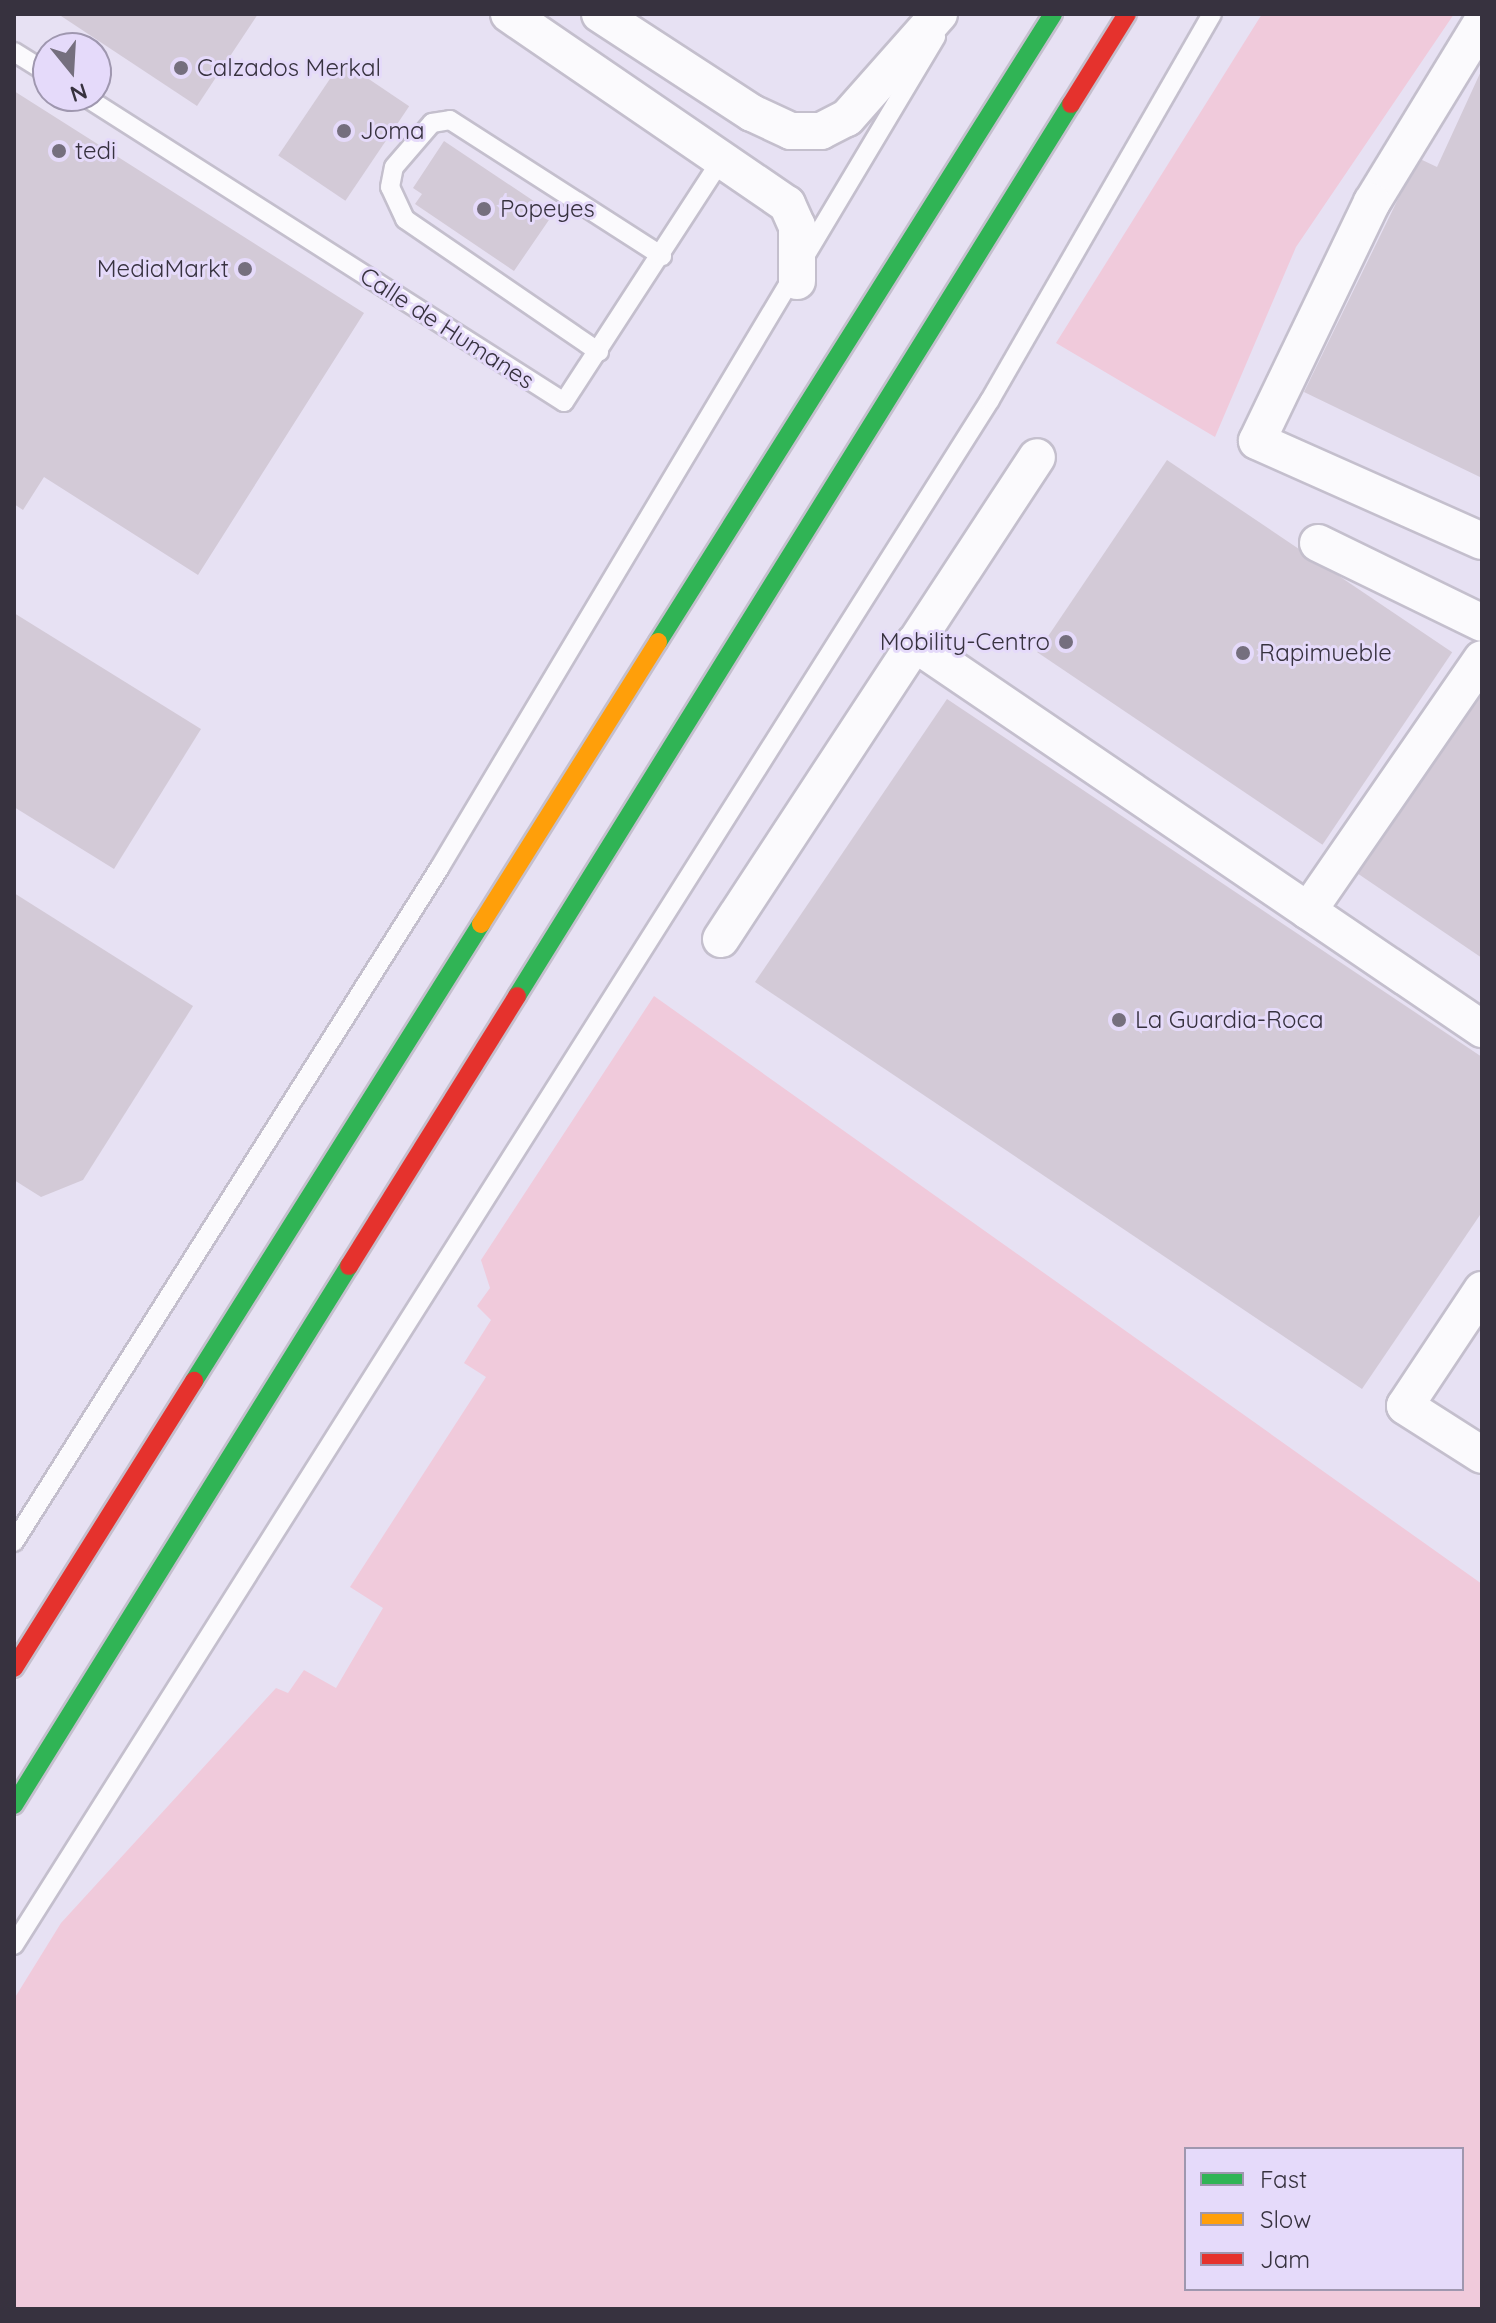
<!DOCTYPE html>
<html>
<head>
<meta charset="utf-8">
<style>
  body { margin:0 }
  #map { position:relative; width:1496px; height:2323px; overflow:hidden; background:#e7e1f3; font-family:Quicksand,sans-serif }
  div>[style] { position:absolute }
  .green>* { inset:0; background:#f0cadb }
  .building>* { inset:0; background:#d3cad7; transform-origin:0 0 }
  .roads { filter:drop-shadow(2px 0 #c4bfcd) drop-shadow(-2px 0 #c4bfcd) drop-shadow(0 2px #c4bfcd) drop-shadow(0 -2px #c4bfcd) }
  .lane>* { height:18px; margin:-9px; padding:0 9px; transform-origin:9px; border-radius:9px; background:#fbfafd }
  .street>* { height:36px; margin:-18px; padding:0 18px; transform-origin:18px; border-radius:18px; background:#fbfafd }
  .fast>* { height:18px; margin:-9px; padding:0 9px; transform-origin:9px; border-radius:9px; background:#30b455 }
  .slow>* { height:18px; margin:-9px; padding:0 9px; transform-origin:9px; border-radius:9px; background:#ff9f0a }
  .jam>* { height:18px; margin:-9px; padding:0 9px; transform-origin:9px; border-radius:9px; background:#e5322d }
  .dots>* { width:22px; height:22px; translate:-50% -50%; box-sizing:border-box; border:4px solid #e5dafa; border-radius:50% }
  span { translate:-50% -50%; white-space:nowrap; text-align:center; line-height:1.15; -webkit-text-stroke:6px #e5dafa; paint-order:stroke }
  .poi-label { font-size:24px; color:#37323f }
  .left { translate:0 -50%; text-align:left }
  .right { translate:-100% -50%; text-align:right }
  .street-label { font-size:24px; color:#37323f }
  .frame { position:absolute; inset:0; border:16px solid #37323f; pointer-events:none }
  .legend { position:absolute; left:1184px; top:2147px; width:280px; height:144px; box-sizing:border-box; background:#e5dafa; border:2px solid #9f97af; margin:0; padding:10px 14px; list-style:none; font-size:24px; color:#37323f }
  .legend li { display:flex; align-items:center; gap:16px; height:40px }
  .legend b { width:40px; border:2px solid #9f97af }
  .north { position:absolute; left:32px; top:32px; width:80px; height:80px; box-sizing:border-box; background:#e5dafa; border:2px solid #9f97af; border-radius:50%; rotate:162deg; font-size:22px; font-weight:700; line-height:32px; text-align:center; color:#37323f }
  .north::after { content:''; display:block; margin:auto; width:28px; height:36px; background:#756f7e; clip-path:polygon(50% 0,100% 100%,50% 72%,0 100%) }
</style>
</head>
<body>
<div id="map">
  <div class="green">
    <div style="clip-path:polygon(1262px 14px,1454px 14px,1296px 247px,1215px 437px,1056px 343px)"></div>
    <div style="clip-path:polygon(evenodd,654px 996px,1482px 1584px,1482px 2309px,14px 2309px,14px 1999px,61px 1923px,276px 1688px,288px 1693px,304px 1670px,336px 1688px,383px 1608px,350px 1587px,486px 1377px,464px 1363px,491px 1320px,477px 1306px,490px 1288px,481px 1260px,654px 996px,1186px 2149px,1462px 2149px,1462px 2289px,1186px 2289px,1186px 2149px)"></div>
  </div>
  <div class="building">
    <div style="clip-path:polygon(58px 14px,258px 14px,197px 106px)"></div>
    <div style="left:342px;top:61px;width:81px;height:114px;rotate:34deg"></div>
    <div style="clip-path:polygon(1482px 69px,1482px 478px,1304px 392px,1418px 158px,1437px 167px)"></div>
    <div style="clip-path:polygon(14px 91px,364px 313px,198px 575px,44px 477px,23px 510px,14px 504px)"></div>
    <div style="clip-path:polygon(444px 141px,553px 214px,514px 271px,415px 204px,422px 194px,413px 188px)"></div>
    <div style="left:1167px;top:460px;width:344px;height:232px;rotate:34deg"></div>
    <div style="clip-path:polygon(14px 613px,201px 729px,114px 869px,14px 807px)"></div>
    <div style="clip-path:polygon(1482px 682px,1482px 958px,1354px 871px)"></div>
    <div style="clip-path:polygon(947px 699px,1482px 1057px,1482px 1212px,1362px 1389px,755px 982px)"></div>
    <div style="clip-path:polygon(14px 893px,193px 1006px,83px 1180px,41px 1197px,14px 1180px)"></div>
  </div>
  <div class="roads">
    <div class="lane">
      <div style="left:14px;top:52px;width:40px;rotate:32deg"></div>
      <div style="left:84px;top:96px;width:569px;rotate:32.52deg"></div>
      <div style="left:564px;top:402px;width:292px;rotate:-57deg"></div>
      <div style="left:599px;top:352px;width:235px;rotate:-145.6deg"></div>
      <div style="left:405px;top:219px;width:35px;rotate:-115deg"></div>
      <div style="left:390px;top:187px;width:20px;rotate:-79deg"></div>
      <div style="left:394px;top:167px;width:58px;rotate:-49.2deg"></div>
      <div style="left:432px;top:123px;width:18px;rotate:-9deg"></div>
      <div style="left:450px;top:120px;width:252px;rotate:32.7deg"></div>
      <div style="left:14px;top:1542px;width:798px;rotate:-57.74deg"></div>
      <div style="left:440px;top:867px;width:967px;rotate:-59.14deg"></div>
      <div style="left:14px;top:1945px;width:1827px;rotate:-57.72deg"></div>
      <div style="left:990px;top:400px;width:445px;rotate:-60.1deg"></div>
    </div>
    <div class="street">
      <div style="left:509px;top:14px;width:337px;rotate:34.4deg"></div>
      <div style="left:787px;top:204px;width:24px;rotate:66deg"></div>
      <div style="left:797px;top:226px;width:55px;rotate:90deg"></div>
      <div style="left:600px;top:14px;width:181px;rotate:33.1deg"></div>
      <div style="left:752px;top:113px;width:43px;rotate:24.8deg"></div>
      <div style="left:791px;top:131px;width:30px"></div>
      <div style="left:821px;top:131px;width:29px;rotate:-27deg"></div>
      <div style="left:847px;top:118px;width:139px;rotate:-48.5deg"></div>
      <div style="left:1482px;top:22px;width:211px;rotate:121.4deg"></div>
      <div style="left:1372px;top:202px;width:265px;rotate:115.7deg"></div>
      <div style="left:1257px;top:441px;width:246px;rotate:24deg"></div>
      <div style="left:1318px;top:543px;width:182px;rotate:26deg"></div>
      <div style="left:914px;top:643px;width:687px;rotate:34.2deg"></div>
      <div style="left:1308px;top:911px;width:306px;rotate:-55.4deg"></div>
      <div style="left:721px;top:939px;width:576px;rotate:-56.75deg"></div>
      <div style="left:1482px;top:1290px;width:139px;rotate:123.6deg"></div>
      <div style="left:1405px;top:1406px;width:91px;rotate:32.5deg"></div>
    </div>
    <div class="fast">
      <div style="left:658px;top:642px;width:742px;rotate:-57.83deg"></div>
      <div style="left:517px;top:996px;width:1050px;rotate:-58.16deg"></div>
      <div style="left:194px;top:1381px;width:540px;rotate:-57.87deg"></div>
      <div style="left:14px;top:1805px;width:635px;rotate:-58.14deg"></div>
    </div>
    <div class="slow">
      <div style="left:481px;top:924px;width:333px;rotate:-57.9deg"></div>
    </div>
    <div class="jam">
      <div style="left:1071px;top:104px;width:106px;rotate:-58.1deg"></div>
      <div style="left:349px;top:1266px;width:318px;rotate:-58.1deg"></div>
      <div style="left:14px;top:1668px;width:339px;rotate:-57.9deg"></div>
    </div>
  </div>
  <div class="dots">
    <div style="left:181px;top:68px;background:#756f7e"></div>
    <div style="left:344px;top:131px;background:#756f7e"></div>
    <div style="left:59px;top:151px;background:#756f7e"></div>
    <div style="left:484px;top:209px;background:#756f7e"></div>
    <div style="left:245px;top:269px;background:#756f7e"></div>
    <div style="left:1066px;top:642px;background:#756f7e"></div>
    <div style="left:1243px;top:653px;background:#756f7e"></div>
    <div style="left:1119px;top:1020px;background:#756f7e"></div>
  </div>
  <div class="poi-label">
    <span class="left" style="left:197px;top:68px">Calzados Merkal</span>
    <span class="left" style="left:360px;top:131px">Joma</span>
    <span class="left" style="left:75px;top:151px">tedi</span>
    <span class="left" style="left:500px;top:209px">Popeyes</span>
    <span class="right" style="left:229px;top:269px">MediaMarkt</span>
    <span class="right" style="left:1050px;top:642px">Mobility-Centro</span>
    <span class="left" style="left:1259px;top:653px">Rapimueble</span>
    <span class="left" style="left:1135px;top:1020px">La Guardia-Roca</span>
  </div>
  <div class="street-label">
    <span style="left:447px;top:328px;rotate:33deg">Calle de Humanes</span>
  </div>
  <div class="frame"></div>
  <ul class="legend">
  <li><b style="height:10px;background:#30b455"></b>Fast</li>
  <li><b style="height:10px;background:#ff9f0a"></b>Slow</li>
  <li><b style="height:10px;background:#e5322d"></b>Jam</li>
  </ul>
  <div class="north">N</div>
</div>
</body>
</html>
